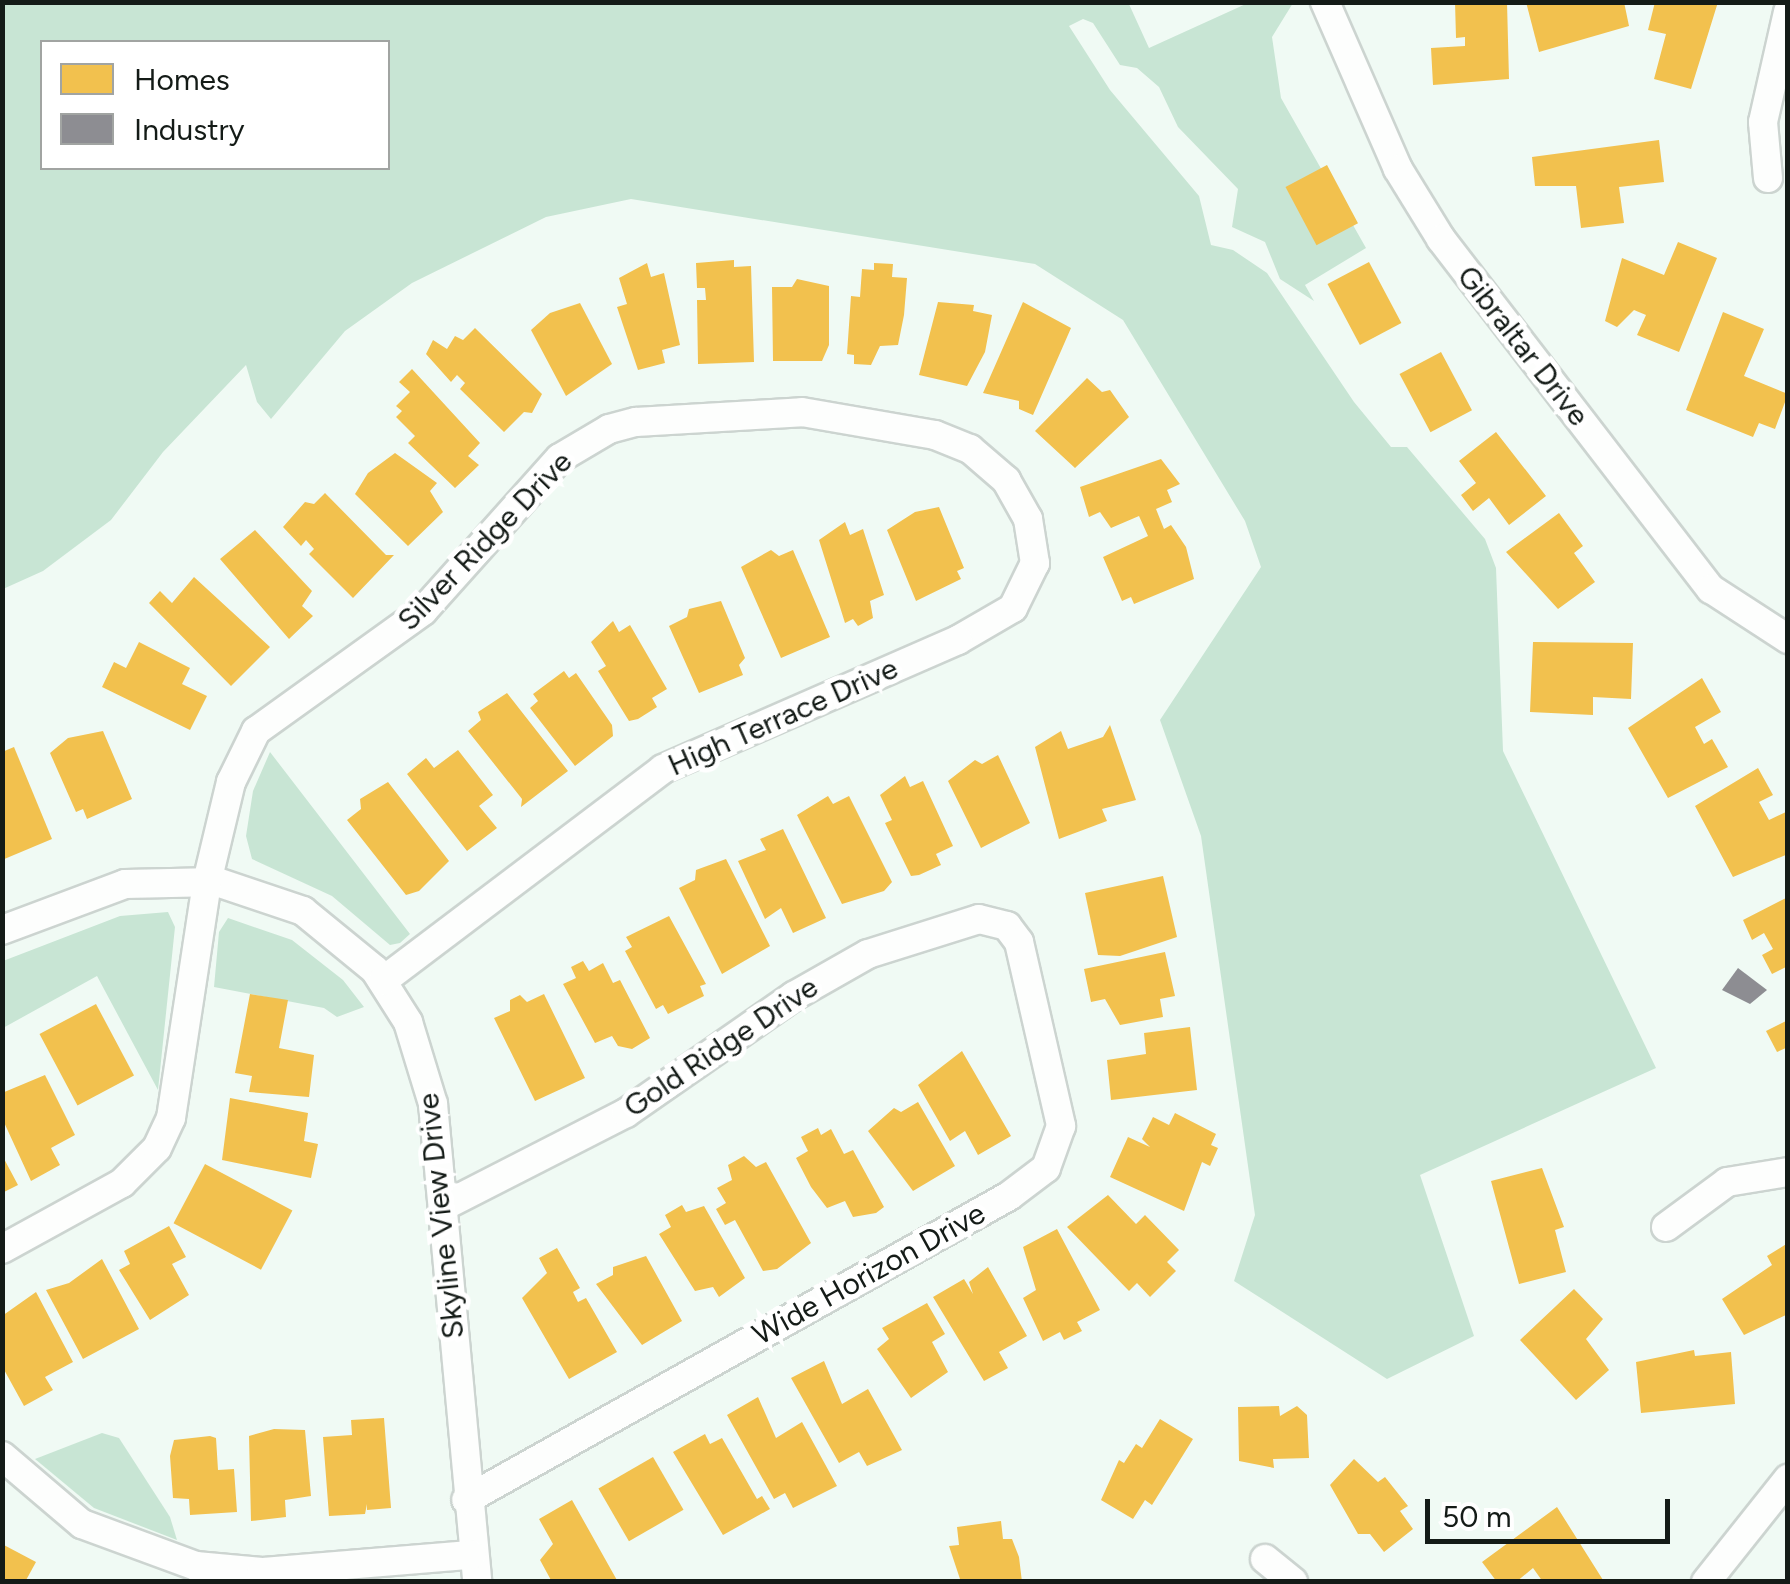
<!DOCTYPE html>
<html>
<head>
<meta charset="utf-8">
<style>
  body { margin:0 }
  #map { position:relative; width:1790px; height:1584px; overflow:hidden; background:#f0faf4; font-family:Figtree,sans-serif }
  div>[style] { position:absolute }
  .green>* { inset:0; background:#c8e5d4 }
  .homes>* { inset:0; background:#f2c14e; transform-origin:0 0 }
  .industry>* { inset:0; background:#8d8d92 }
  .roads { filter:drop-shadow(2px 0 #ccd4d0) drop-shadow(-2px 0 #ccd4d0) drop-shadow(0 2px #ccd4d0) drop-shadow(0 -2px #ccd4d0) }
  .minor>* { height:28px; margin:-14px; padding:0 14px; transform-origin:14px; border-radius:14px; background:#fdfefd }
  span { translate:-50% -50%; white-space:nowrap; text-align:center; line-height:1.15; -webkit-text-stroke:10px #fff; paint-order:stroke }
  .street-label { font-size:30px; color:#141b17 }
  .frame { position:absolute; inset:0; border:5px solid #141b17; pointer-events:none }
  .legend { position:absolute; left:40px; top:40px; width:350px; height:130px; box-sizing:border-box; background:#fff; border:2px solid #a1a4a2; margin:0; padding:12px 18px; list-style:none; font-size:30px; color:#141b17 }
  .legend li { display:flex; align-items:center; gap:20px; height:50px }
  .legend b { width:50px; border:2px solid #a1a4a2 }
  .scale { position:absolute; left:1425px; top:1499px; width:245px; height:45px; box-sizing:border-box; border:5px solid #141b17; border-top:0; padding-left:12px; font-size:30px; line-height:35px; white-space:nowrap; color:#141b17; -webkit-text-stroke:8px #fff; paint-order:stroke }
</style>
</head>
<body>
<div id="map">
  <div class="green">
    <div style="clip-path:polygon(evenodd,1128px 2px,1149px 48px,1248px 3px,1293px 3px,1272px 37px,1281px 98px,1366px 248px,1305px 285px,1314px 301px,1280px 279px,1265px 242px,1232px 227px,1238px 189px,1178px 127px,1159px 87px,1137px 68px,1120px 65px,1093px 23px,1083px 19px,1069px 26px,1110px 90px,1199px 196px,1211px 245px,1233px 250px,1267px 273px,1354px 402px,1391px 447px,1407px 447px,1485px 539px,1496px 568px,1503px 751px,1656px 1068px,1420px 1175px,1474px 1336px,1387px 1379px,1234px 1281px,1255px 1215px,1201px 836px,1160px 720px,1261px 567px,1245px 521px,1123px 320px,1035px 264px,631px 199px,546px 217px,412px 283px,345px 331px,271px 419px,257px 402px,246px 365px,163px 452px,111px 520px,43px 571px,3px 589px,3px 3px,1128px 2px,42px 42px,388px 42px,388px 168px,42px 168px,42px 42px)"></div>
    <div style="clip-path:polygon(270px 752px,410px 934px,400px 943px,390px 945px,332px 896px,252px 859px,246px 836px,253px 791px)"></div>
    <div style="clip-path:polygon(168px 912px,175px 927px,158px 1090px,97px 976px,3px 1028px,3px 961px,120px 916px)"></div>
    <div style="clip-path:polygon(228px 918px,292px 940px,343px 980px,364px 1007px,337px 1017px,324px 1008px,214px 987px,219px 932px)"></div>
    <div style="clip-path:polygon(102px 1433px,119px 1438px,170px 1517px,177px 1540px,94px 1508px,35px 1459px)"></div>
  </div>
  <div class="homes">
    <div style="clip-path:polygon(1455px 2px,1507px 2px,1509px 79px,1433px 85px,1431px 48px,1465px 46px,1465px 37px,1456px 38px)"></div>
    <div style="clip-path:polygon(1526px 2px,1624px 2px,1629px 26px,1539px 52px)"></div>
    <div style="clip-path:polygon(1655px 2px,1718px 2px,1691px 89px,1654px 79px,1666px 34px,1648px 30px)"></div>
    <div style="clip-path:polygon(1659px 140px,1664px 182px,1619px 187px,1624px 223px,1581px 228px,1576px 186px,1535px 186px,1532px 157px)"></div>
    <div style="left:1327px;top:165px;width:66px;height:47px;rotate:62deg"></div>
    <div style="clip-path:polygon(1678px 242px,1717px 258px,1679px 352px,1637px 335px,1646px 315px,1634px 310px,1617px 327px,1605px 321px,1622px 258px,1664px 275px)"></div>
    <div style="clip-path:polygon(734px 260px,734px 267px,751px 266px,754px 362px,698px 364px,697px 300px,706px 300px,705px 288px,697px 288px,696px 263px)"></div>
    <div style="left:1369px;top:262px;width:69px;height:47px;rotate:62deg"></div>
    <div style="clip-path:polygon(647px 263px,651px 277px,664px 273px,680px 345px,662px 350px,665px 363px,638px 370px,617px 307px,627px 304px,619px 278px)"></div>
    <div style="clip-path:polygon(874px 263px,893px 264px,892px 277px,907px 278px,904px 315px,898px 345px,880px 346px,871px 365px,854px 364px,854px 355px,847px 354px,851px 296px,860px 297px,862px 269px,874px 270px)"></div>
    <div style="clip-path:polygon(797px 279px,829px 286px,829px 345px,822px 361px,773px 361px,772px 287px,792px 287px)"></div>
    <div style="clip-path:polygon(938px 302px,974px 305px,973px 311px,992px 315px,985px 352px,967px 386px,919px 375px)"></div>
    <div style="clip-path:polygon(1023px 302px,1071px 328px,1033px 415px,1019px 409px,1019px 401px,983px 393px)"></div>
    <div style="clip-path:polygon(580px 303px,612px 364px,566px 396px,531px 330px,550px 313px)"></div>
    <div style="clip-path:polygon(1723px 312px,1764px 329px,1744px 376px,1788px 394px,1775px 429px,1759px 423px,1753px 437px,1686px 410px)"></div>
    <div style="clip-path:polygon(475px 328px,542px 394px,532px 413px,524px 412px,504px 432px,460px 389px,465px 383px,457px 375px,451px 382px,426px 354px,433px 340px,447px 349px,455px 336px,463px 340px)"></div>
    <div style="left:1441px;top:352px;width:66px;height:47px;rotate:62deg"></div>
    <div style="clip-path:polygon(412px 369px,480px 443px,468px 456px,479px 465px,455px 488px,408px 443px,415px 436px,396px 417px,402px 411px,396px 406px,410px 392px,399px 382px)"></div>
    <div style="clip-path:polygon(1087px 378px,1102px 392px,1110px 390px,1129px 417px,1075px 468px,1035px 431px)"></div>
    <div style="clip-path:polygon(1496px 432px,1546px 496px,1509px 525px,1489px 498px,1473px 511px,1461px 495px,1476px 483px,1459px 461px)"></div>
    <div style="clip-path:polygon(395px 453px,437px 483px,430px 491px,443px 512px,408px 546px,355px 494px,368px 473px)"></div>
    <div style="clip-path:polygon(1161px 459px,1180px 484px,1167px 490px,1172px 502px,1156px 509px,1164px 529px,1171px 525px,1186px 547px,1194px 579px,1134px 604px,1131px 597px,1122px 601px,1103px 557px,1148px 536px,1139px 516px,1111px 528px,1100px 512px,1089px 517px,1080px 487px)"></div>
    <div style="clip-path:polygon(325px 493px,386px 555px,394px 555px,353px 598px,309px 554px,314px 549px,306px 540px,301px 546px,283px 527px,305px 502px,314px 504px)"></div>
    <div style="clip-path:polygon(939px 507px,964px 568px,957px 571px,961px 579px,916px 601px,887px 530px,915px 512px)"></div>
    <div style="clip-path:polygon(1559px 513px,1583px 546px,1574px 553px,1595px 582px,1558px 609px,1506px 552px)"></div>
    <div style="clip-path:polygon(845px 522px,850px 535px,863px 529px,884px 595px,870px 601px,873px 618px,858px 626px,853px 619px,845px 623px,819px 540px)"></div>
    <div style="clip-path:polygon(255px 530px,312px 591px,302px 606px,313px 616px,289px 639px,220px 559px)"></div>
    <div style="clip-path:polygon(771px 550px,779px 556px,793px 550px,830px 637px,781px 658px,741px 567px)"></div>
    <div style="clip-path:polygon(194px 577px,270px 647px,231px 686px,149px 603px,160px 591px,172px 603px)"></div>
    <div style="clip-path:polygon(721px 601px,745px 658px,739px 665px,743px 675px,699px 693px,669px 626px,687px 617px,689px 609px)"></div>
    <div style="clip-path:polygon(613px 621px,619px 632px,630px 625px,667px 689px,652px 698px,657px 707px,638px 719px,629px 721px,598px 671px,606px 666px,591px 642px)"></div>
    <div style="clip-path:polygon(139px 642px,190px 668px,182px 684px,207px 696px,190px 730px,102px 687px,114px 662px,126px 668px)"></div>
    <div style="clip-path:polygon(1533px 642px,1633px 643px,1631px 699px,1593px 697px,1593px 715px,1530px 712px)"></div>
    <div style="clip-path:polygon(564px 671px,569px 678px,576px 673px,612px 725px,613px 736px,575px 766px,530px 708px,538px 701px,533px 694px)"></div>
    <div style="clip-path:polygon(1702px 678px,1721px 712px,1695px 727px,1704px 744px,1712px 739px,1728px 767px,1668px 798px,1628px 728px)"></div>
    <div style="clip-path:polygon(507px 693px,568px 771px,521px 807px,522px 799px,468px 731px,481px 720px,478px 712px)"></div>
    <div style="clip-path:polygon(1110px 725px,1136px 800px,1102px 809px,1107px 821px,1059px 839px,1035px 747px,1061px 731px,1068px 749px,1103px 737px)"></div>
    <div style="clip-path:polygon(103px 731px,132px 799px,87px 819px,83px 809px,76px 812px,50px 753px,68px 738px)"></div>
    <div style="clip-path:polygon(14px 747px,52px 839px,2px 860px,2px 752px)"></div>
    <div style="clip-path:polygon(458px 750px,493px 795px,479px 806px,497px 828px,467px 851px,407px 774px,426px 758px,434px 768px)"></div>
    <div style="clip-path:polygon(998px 755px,1030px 823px,981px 848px,948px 781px,975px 760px,982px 764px)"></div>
    <div style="clip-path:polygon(1758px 768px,1773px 795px,1759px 802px,1769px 820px,1788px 811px,1788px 854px,1733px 877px,1695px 806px)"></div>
    <div style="clip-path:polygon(905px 776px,910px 787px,923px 781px,953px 846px,936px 854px,941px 865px,919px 875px,911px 876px,885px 823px,892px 820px,880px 795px)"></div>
    <div style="clip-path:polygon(388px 782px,449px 861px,419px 891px,406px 895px,347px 820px,361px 809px,360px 799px)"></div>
    <div style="clip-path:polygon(828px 796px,833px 804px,849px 796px,892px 882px,884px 891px,842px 904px,797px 815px)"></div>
    <div style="clip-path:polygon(783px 829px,826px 918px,793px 933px,781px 908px,765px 919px,738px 861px,766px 850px,760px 839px)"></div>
    <div style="clip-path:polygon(726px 859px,770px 946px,722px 974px,679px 888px,695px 880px,696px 870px)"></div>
    <div style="clip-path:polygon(1163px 876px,1177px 937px,1120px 956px,1098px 955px,1085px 893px)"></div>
    <div style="clip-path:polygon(1788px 897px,1788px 966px,1772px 974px,1762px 955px,1773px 949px,1764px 933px,1752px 940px,1743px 920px)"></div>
    <div style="clip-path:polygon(669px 916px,706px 984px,700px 986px,704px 996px,668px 1014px,663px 1005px,656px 1009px,625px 951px,632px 947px,626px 937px)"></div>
    <div style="clip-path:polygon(1165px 952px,1175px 996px,1160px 999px,1163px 1017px,1120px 1025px,1105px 999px,1091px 1002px,1084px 969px)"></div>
    <div style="clip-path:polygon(583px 961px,589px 971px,603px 963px,613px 983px,620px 980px,650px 1038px,632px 1049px,618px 1046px,612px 1036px,595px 1043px,563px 984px,576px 978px,571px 967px)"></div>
    <div style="clip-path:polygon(250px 994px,288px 1000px,279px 1048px,314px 1055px,309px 1097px,249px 1092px,252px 1076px,235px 1073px)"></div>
    <div style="clip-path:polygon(544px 994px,585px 1078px,535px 1101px,494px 1018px,510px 1011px,510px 1000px,520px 995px,527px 1002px)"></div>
    <div style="left:96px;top:1004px;width:81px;height:64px;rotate:62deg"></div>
    <div style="clip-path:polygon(1788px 1020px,1788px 1047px,1777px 1052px,1766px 1031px)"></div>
    <div style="clip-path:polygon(1190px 1027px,1197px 1090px,1111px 1100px,1107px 1060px,1146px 1054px,1144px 1033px)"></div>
    <div style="clip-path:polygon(962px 1051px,1011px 1136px,978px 1155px,965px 1131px,950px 1141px,918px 1085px)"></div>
    <div style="clip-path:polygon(45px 1075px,75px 1135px,51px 1148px,60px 1165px,31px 1181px,2px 1118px,2px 1093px)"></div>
    <div style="clip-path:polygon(230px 1098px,308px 1113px,304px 1141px,318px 1144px,311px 1178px,222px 1160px)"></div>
    <div style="clip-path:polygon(918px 1102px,955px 1166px,913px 1191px,868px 1131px,894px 1108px,901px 1112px)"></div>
    <div style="clip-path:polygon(1175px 1113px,1216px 1134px,1211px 1145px,1218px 1148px,1210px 1166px,1202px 1162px,1184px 1211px,1110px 1177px,1128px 1137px,1150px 1147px,1142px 1139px,1153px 1117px,1169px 1125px)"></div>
    <div style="clip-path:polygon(818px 1128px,821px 1135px,831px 1129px,844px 1154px,853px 1150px,884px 1207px,876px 1213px,853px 1217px,845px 1201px,827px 1208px,811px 1187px,796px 1158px,808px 1151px,801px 1137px)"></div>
    <div style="clip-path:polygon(2px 1155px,18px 1185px,2px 1193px)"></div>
    <div style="clip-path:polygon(744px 1156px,756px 1167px,766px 1162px,811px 1243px,777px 1269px,763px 1271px,735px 1220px,725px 1225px,716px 1209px,726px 1203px,717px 1188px,732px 1180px,728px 1165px)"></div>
    <div style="left:205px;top:1164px;width:99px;height:67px;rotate:28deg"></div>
    <div style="clip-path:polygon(1542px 1168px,1564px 1227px,1555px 1230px,1566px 1272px,1519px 1284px,1491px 1181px)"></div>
    <div style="clip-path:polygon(1108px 1195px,1136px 1224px,1145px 1215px,1179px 1250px,1167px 1262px,1176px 1271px,1150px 1297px,1137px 1283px,1129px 1291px,1067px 1227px)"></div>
    <div style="clip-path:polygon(682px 1205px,686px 1212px,704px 1206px,745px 1278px,719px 1297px,713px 1287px,695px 1291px,659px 1234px,671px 1227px,665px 1215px)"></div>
    <div style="clip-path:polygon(169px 1226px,186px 1257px,172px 1264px,189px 1295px,150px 1320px,119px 1270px,130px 1264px,124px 1251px)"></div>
    <div style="clip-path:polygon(1057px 1229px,1100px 1310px,1077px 1322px,1082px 1331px,1064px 1340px,1060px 1332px,1043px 1341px,1023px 1298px,1036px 1290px,1023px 1247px)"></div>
    <div style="clip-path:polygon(1788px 1243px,1788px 1314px,1744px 1335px,1722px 1299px,1772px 1265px,1767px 1256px)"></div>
    <div style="clip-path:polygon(557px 1248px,580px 1288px,573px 1292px,578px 1302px,586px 1298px,617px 1352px,569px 1379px,522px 1298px,547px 1273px,539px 1258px)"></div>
    <div style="clip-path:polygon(646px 1256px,682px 1321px,642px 1345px,596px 1284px,613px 1275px,613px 1267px)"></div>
    <div style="clip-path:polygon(102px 1259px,139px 1329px,83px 1359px,46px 1290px,69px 1283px)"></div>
    <div style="clip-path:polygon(988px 1267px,1027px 1336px,999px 1352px,1008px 1368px,984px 1381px,933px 1297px,964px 1279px,973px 1294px,969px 1282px)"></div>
    <div style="clip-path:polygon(1574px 1289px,1603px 1319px,1586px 1339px,1609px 1370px,1576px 1400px,1520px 1340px)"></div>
    <div style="clip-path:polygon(36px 1292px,73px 1362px,45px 1377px,53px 1390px,24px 1406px,2px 1366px,2px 1316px)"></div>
    <div style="clip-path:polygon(927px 1303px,945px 1334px,932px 1342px,948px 1372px,911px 1398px,877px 1349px,889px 1339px,882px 1328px)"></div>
    <div style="clip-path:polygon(1694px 1350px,1695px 1356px,1731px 1352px,1735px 1404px,1641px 1413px,1636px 1362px)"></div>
    <div style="clip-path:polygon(824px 1361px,842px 1404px,868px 1389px,902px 1450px,867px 1466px,859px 1452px,839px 1463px,791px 1378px)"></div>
    <div style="clip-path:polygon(758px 1397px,776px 1438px,802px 1422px,837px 1486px,793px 1508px,785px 1493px,774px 1499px,727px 1415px)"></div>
    <div style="clip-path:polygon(1279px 1406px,1280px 1416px,1297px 1406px,1307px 1415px,1309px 1458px,1273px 1459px,1274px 1468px,1239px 1461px,1238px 1407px)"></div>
    <div style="clip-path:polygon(384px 1418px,391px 1508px,367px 1510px,367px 1504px,365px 1514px,329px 1516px,323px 1437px,352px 1435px,351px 1420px)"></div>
    <div style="clip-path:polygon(1160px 1419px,1193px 1439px,1152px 1505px,1145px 1500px,1133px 1519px,1101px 1500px,1119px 1460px,1124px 1463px,1136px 1444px,1142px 1448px)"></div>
    <div style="clip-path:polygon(274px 1429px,305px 1430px,311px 1496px,285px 1500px,286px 1517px,251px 1521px,249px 1436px)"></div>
    <div style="clip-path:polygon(705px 1434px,710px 1444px,722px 1438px,757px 1499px,762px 1496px,770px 1509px,723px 1535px,673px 1452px)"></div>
    <div style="clip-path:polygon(210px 1436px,216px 1438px,218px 1470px,234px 1469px,237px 1512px,190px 1515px,189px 1499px,173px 1498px,170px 1456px,174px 1440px)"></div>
    <div style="left:653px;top:1457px;width:61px;height:63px;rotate:60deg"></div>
    <div style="clip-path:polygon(1354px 1459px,1378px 1482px,1385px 1477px,1408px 1506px,1400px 1511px,1413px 1529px,1384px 1552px,1370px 1534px,1358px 1534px,1330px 1485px)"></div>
    <div style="clip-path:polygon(572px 1500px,618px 1582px,552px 1582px,540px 1560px,553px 1544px,539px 1519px)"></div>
    <div style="clip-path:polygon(1557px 1507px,1603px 1580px,1543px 1582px,1533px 1568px,1516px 1582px,1497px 1582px,1482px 1562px)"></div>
    <div style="clip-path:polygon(1001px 1521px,1003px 1539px,1012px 1539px,1019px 1557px,1022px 1582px,961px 1582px,949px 1546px,959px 1545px,957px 1527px)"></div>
    <div style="clip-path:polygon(2px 1544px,36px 1562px,25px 1582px,2px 1582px)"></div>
  </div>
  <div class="industry">
    <div style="clip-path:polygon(1738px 968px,1767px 990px,1750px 1004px,1722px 990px)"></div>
  </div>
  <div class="roads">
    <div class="minor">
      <div style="left:1325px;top:2px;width:182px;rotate:66.4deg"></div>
      <div style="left:1398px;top:169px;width:82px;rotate:58.4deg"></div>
      <div style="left:1441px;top:239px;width:442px;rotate:52.4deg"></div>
      <div style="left:1711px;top:589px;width:92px;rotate:33deg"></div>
      <div style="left:1768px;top:178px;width:56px;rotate:-95.1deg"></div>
      <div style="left:1763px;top:122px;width:113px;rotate:-77.2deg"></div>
      <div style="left:2px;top:930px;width:131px;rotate:-20.5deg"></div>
      <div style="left:125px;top:884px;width:92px;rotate:-1.2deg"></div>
      <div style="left:217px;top:882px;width:91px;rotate:18.6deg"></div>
      <div style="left:303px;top:911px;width:93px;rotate:39.3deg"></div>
      <div style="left:375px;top:970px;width:62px;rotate:57.6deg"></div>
      <div style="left:408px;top:1022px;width:86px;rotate:73deg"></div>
      <div style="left:433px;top:1104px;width:480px;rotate:84.7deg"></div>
      <div style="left:444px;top:1206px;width:204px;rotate:-27.1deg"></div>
      <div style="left:626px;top:1113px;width:205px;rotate:-34.9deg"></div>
      <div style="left:794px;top:996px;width:85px;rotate:-29.6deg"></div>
      <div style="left:868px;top:954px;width:116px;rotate:-17.5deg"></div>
      <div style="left:979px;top:919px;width:29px;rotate:14deg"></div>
      <div style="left:1007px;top:926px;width:20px;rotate:53deg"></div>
      <div style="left:1019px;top:942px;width:189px;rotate:77.1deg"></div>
      <div style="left:1061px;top:1126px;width:45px;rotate:109.7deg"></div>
      <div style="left:1046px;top:1168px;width:46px;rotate:142.9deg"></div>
      <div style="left:1009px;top:1196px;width:622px;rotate:150.76deg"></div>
      <div style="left:1666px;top:1227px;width:76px;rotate:-36.4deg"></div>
      <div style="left:1727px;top:1182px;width:62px;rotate:-9.3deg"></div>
      <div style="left:2px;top:1249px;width:137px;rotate:-28.8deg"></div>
      <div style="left:122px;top:1183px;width:49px;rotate:-45deg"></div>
      <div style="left:157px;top:1148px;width:33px;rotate:-65deg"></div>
      <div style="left:171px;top:1118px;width:239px;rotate:-81.3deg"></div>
      <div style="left:207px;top:882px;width:103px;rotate:-76.5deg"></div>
      <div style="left:231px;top:782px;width:57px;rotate:-63.9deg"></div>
      <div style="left:256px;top:731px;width:206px;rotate:-35.7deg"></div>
      <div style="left:423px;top:611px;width:205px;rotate:-48.2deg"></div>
      <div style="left:560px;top:458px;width:57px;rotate:-30.6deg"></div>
      <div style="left:609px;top:429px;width:28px;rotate:-15deg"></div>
      <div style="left:636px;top:422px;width:166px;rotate:-3.4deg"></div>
      <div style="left:802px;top:412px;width:135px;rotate:9.8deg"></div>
      <div style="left:935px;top:435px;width:38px;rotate:22deg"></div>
      <div style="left:970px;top:449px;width:48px;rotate:40.7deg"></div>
      <div style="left:1006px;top:480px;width:45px;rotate:60.6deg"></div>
      <div style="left:1028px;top:519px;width:45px;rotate:81deg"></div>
      <div style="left:1035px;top:563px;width:50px;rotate:116.1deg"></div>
      <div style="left:1013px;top:608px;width:64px;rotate:149.8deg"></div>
      <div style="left:958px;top:640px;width:322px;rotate:156.4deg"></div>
      <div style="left:663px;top:769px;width:351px;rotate:142.9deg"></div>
      <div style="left:2px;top:1456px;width:105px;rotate:40.4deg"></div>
      <div style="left:82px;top:1524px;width:121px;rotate:20.2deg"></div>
      <div style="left:196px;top:1566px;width:66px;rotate:5.2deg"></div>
      <div style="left:262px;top:1572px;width:210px;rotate:-4.7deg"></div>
      <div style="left:1265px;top:1559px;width:36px;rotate:39deg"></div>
      <div style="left:1706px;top:1582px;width:132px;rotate:-51.5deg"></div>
    </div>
  </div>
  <div class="street-label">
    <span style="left:1523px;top:346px;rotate:52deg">Gibraltar Drive</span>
    <span style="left:485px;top:541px;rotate:-46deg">Silver Ridge Drive</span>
    <span style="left:783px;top:717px;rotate:-24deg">High Terrace Drive</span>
    <span style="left:721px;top:1047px;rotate:-34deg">Gold Ridge Drive</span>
    <span style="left:441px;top:1216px;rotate:-96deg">Skyline View Drive</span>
    <span style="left:869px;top:1274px;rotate:-29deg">Wide Horizon Drive</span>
  </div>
  <div class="frame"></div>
  <ul class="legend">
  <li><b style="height:28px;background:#f2c14e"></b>Homes</li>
  <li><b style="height:28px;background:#8d8d92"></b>Industry</li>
  </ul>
  <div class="scale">50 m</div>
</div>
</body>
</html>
